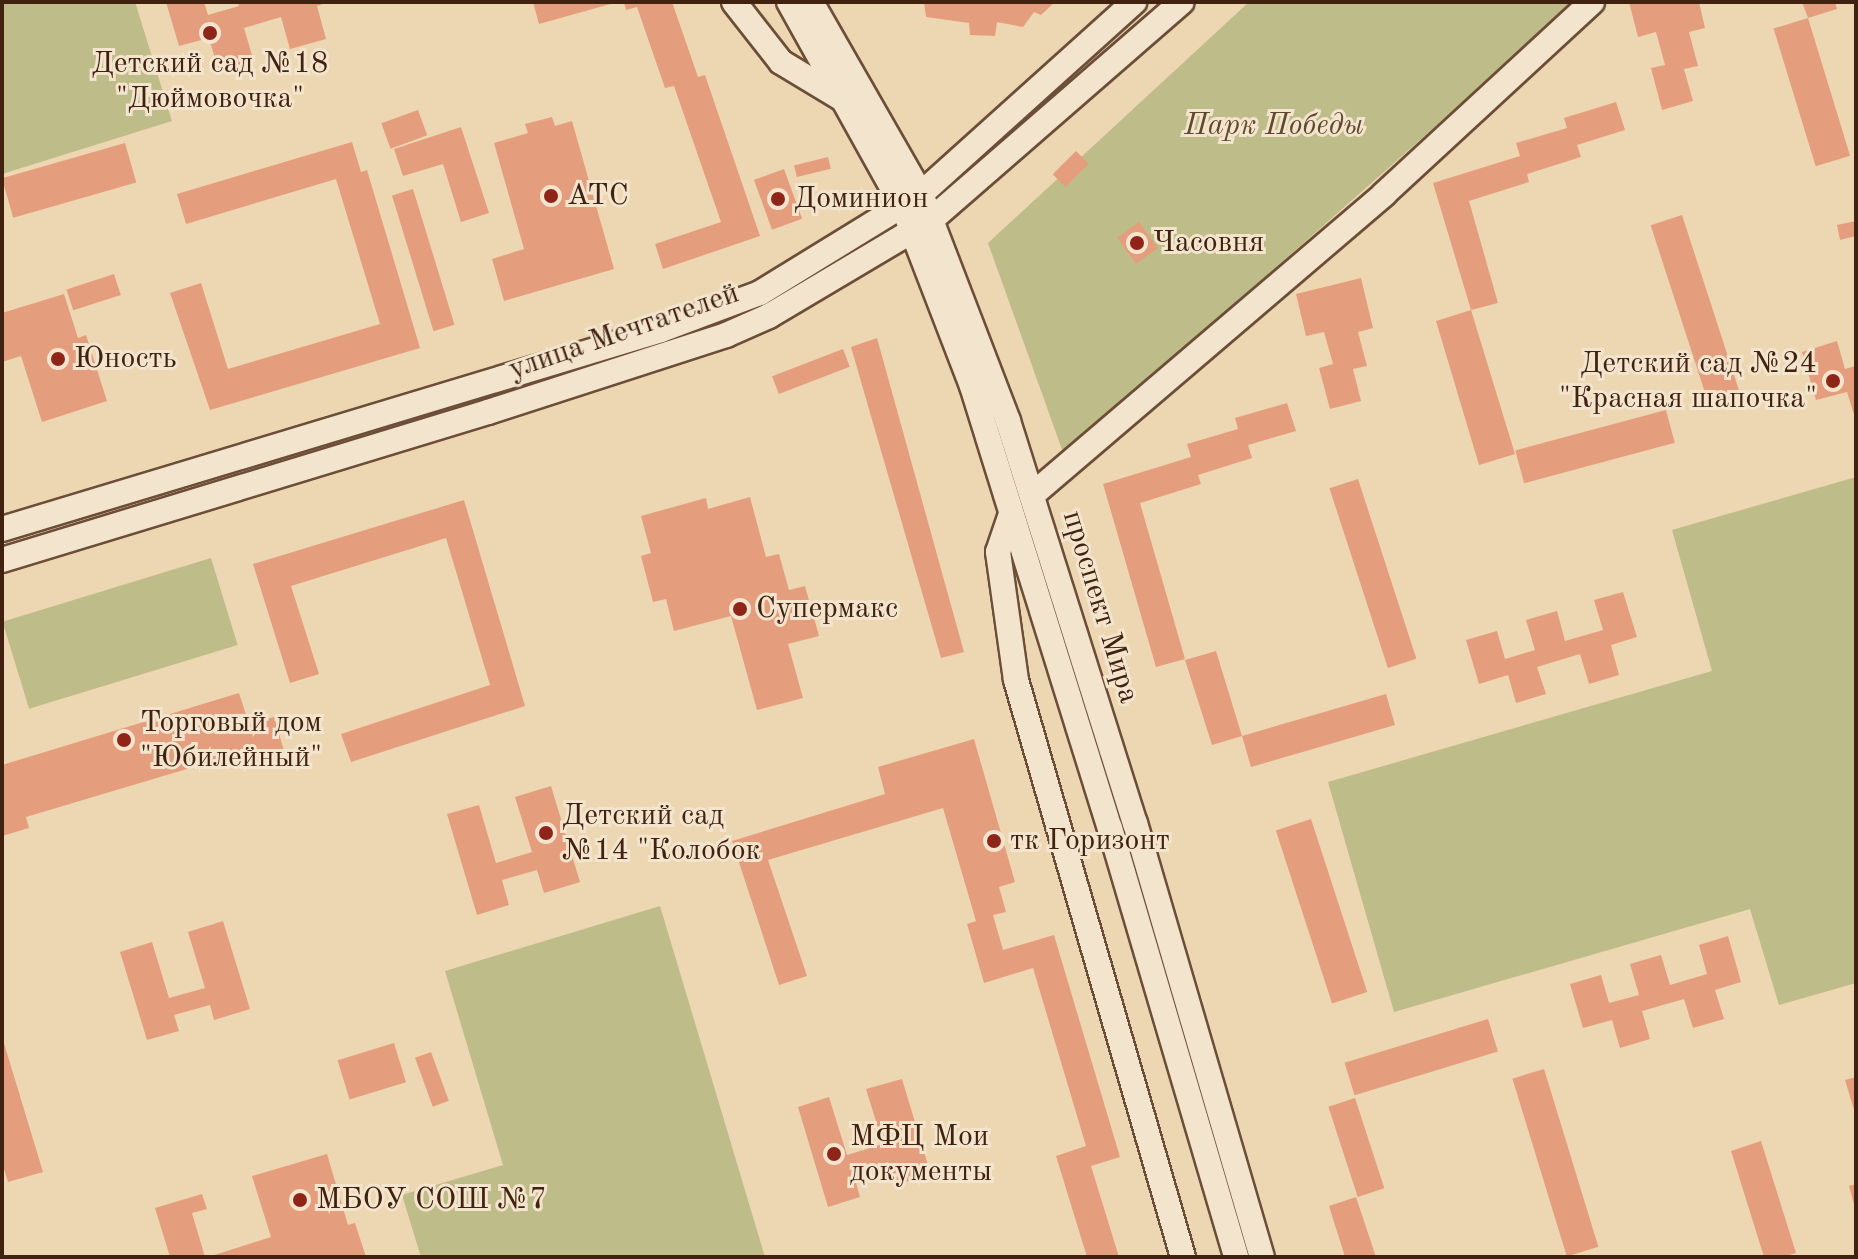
<!DOCTYPE html>
<html>
<head>
<meta charset="utf-8">
<style>
  body { margin:0 }
  #map { position:relative; width:1858px; height:1259px; overflow:hidden; background:#edd6b2; font-family:"Old Standard TT",serif }
  div>[style] { position:absolute }
  .green>* { inset:0; background:#bebc88; transform-origin:0 0 }
  .building>* { inset:0; background:#e59e7d; transform-origin:0 0 }
  .roads { filter:drop-shadow(2px 0 #6c4e38) drop-shadow(-2px 0 #6c4e38) drop-shadow(0 2px #6c4e38) drop-shadow(0 -2px #6c4e38) }
  .minor>* { height:24px; margin:-12px; padding:0 12px; transform-origin:12px; border-radius:12px; background:#f3e4cd }
  .dots>* { width:22px; height:22px; translate:-50% -50%; box-sizing:border-box; border:4px solid #f3e4cd; border-radius:50% }
  span { translate:-50% -50%; white-space:nowrap; text-align:center; line-height:1.15; -webkit-text-stroke:6px #f3e4cd; paint-order:stroke }
  .poi-label { font-size:30px; color:#412110 }
  .left { translate:0 -50%; text-align:left }
  .right { translate:-100% -50%; text-align:right }
  .park-label { font-size:30px; color:#60482e; font-style:italic }
  .street-label { font-size:30px; color:#412110 }
  .frame { position:absolute; inset:0; border:4px solid #412110; pointer-events:none }
</style>
</head>
<body>
<div id="map">
  <div class="green">
    <div style="clip-path:polygon(2px 2px,135px 2px,172px 121px,2px 174px)"></div>
    <div style="clip-path:polygon(1249px 2px,1576px 2px,1064px 455px,988px 243px)"></div>
    <div style="clip-path:polygon(1856px 477px,1856px 983px,1779px 1005px,1750px 909px,1394px 1012px,1328px 782px,1712px 671px,1672px 530px)"></div>
    <div style="left:211px;top:558px;width:91px;height:218px;rotate:73deg"></div>
    <div style="clip-path:polygon(660px 906px,765px 1257px,421px 1257px,402px 1195px,503px 1165px,445px 971px)"></div>
  </div>
  <div class="building">
    <div style="clip-path:polygon(166px 2px,204px 2px,208px 15px,239px 6px,238px 2px,329px 2px,317px 6px,326px 39px,290px 49px,281px 17px,244px 28px,254px 62px,219px 72px,209px 38px,179px 46px)"></div>
    <div style="clip-path:polygon(533px 2px,614px 2px,614px 3px,539px 24px)"></div>
    <div style="clip-path:polygon(624px 2px,672px 2px,698px 77px,705px 75px,760px 236px,663px 269px,655px 244px,721px 222px,674px 86px,665px 88px,637px 7px,626px 10px)"></div>
    <div style="clip-path:polygon(924px 2px,1055px 2px,1041px 15px,1034px 12px,1023px 27px,997px 22px,995px 36px,970px 35px,969px 23px,926px 17px)"></div>
    <div style="clip-path:polygon(1629px 2px,1699px 2px,1705px 28px,1689px 32px,1698px 66px,1684px 69px,1693px 101px,1662px 110px,1651px 68px,1665px 65px,1656px 32px,1638px 37px)"></div>
    <div style="clip-path:polygon(1802px 2px,1835px 2px,1837px 9px,1808px 18px)"></div>
    <div style="left:1808px;top:18px;width:144px;height:36px;rotate:73deg"></div>
    <div style="clip-path:polygon(1616px 102px,1625px 130px,1577px 145px,1581px 157px,1527px 174px,1529px 182px,1469px 201px,1498px 303px,1471px 310px,1515px 454px,1479px 465px,1436px 321px,1471px 310px,1433px 183px,1520px 156px,1516px 143px,1567px 128px,1564px 118px)"></div>
    <div style="left:418px;top:110px;width:27px;height:39px;rotate:70deg"></div>
    <div style="clip-path:polygon(552px 117px,555px 126px,572px 121px,614px 269px,504px 301px,492px 259px,524px 249px,494px 143px,528px 133px,525px 124px)"></div>
    <div style="clip-path:polygon(461px 127px,489px 213px,461px 222px,443px 164px,403px 176px,394px 149px)"></div>
    <div style="clip-path:polygon(352px 142px,361px 172px,367px 170px,420px 348px,210px 410px,170px 293px,201px 283px,228px 369px,380px 324px,336px 179px,186px 224px,177px 194px)"></div>
    <div style="left:125px;top:143px;width:41px;height:128px;rotate:74deg"></div>
    <div style="left:1076px;top:151px;width:18px;height:33px;rotate:45deg"></div>
    <div style="left:828px;top:157px;width:12px;height:35px;rotate:76deg"></div>
    <div style="left:784px;top:169px;width:53px;height:32px;rotate:70deg"></div>
    <div style="left:413px;top:189px;width:142px;height:22px;rotate:73deg"></div>
    <div style="left:1682px;top:215px;width:189px;height:33px;rotate:72deg"></div>
    <div style="clip-path:polygon(1856px 221px,1856px 236px,1840px 240px,1837px 225px)"></div>
    <div style="left:1139px;top:222px;width:32px;height:27px;rotate:54deg"></div>
    <div style="left:114px;top:274px;width:22px;height:50px;rotate:72deg"></div>
    <div style="clip-path:polygon(1361px 278px,1373px 328px,1358px 332px,1367px 366px,1353px 369px,1361px 401px,1330px 409px,1319px 368px,1333px 364px,1324px 332px,1306px 336px,1296px 294px)"></div>
    <div style="clip-path:polygon(64px 294px,78px 338px,86px 335px,107px 401px,42px 422px,21px 356px,2px 362px,2px 313px)"></div>
    <div style="clip-path:polygon(877px 338px,964px 652px,941px 658px,851px 347px)"></div>
    <div style="clip-path:polygon(1837px 341px,1845px 369px,1856px 366px,1856px 421px,1847px 392px,1816px 400px,1802px 352px)"></div>
    <div style="left:843px;top:349px;width:19px;height:76px;rotate:69deg"></div>
    <div style="clip-path:polygon(1287px 403px,1296px 431px,1248px 445px,1252px 458px,1198px 475px,1201px 484px,1140px 503px,1185px 659px,1156px 667px,1103px 484px,1191px 457px,1187px 444px,1238px 429px,1235px 418px)"></div>
    <div style="left:1666px;top:410px;width:34px;height:156px;rotate:75deg"></div>
    <div style="left:1358px;top:479px;width:189px;height:30px;rotate:72deg"></div>
    <div style="clip-path:polygon(750px 497px,766px 557px,779px 554px,789px 590px,805px 586px,819px 636px,788px 644px,803px 698px,757px 710px,731px 616px,674px 631px,666px 599px,653px 602px,641px 556px,651px 553px,641px 516px,706px 498px,708px 509px)"></div>
    <div style="clip-path:polygon(464px 500px,525px 706px,351px 762px,341px 734px,490px 685px,446px 538px,291px 586px,319px 674px,290px 683px,253px 564px)"></div>
    <div style="clip-path:polygon(1623px 592px,1637px 637px,1611px 645px,1619px 675px,1589px 684px,1580px 654px,1537px 667px,1546px 694px,1516px 703px,1508px 675px,1479px 684px,1466px 640px,1497px 631px,1505px 659px,1535px 650px,1526px 620px,1557px 611px,1565px 641px,1603px 630px,1594px 600px)"></div>
    <div style="clip-path:polygon(1216px 651px,1242px 736px,1386px 694px,1395px 725px,1251px 767px,1242px 736px,1212px 745px,1185px 660px)"></div>
    <div style="clip-path:polygon(239px 693px,249px 724px,274px 717px,285px 754px,240px 767px,237px 754px,26px 817px,29px 828px,2px 836px,2px 765px)"></div>
    <div style="clip-path:polygon(974px 739px,1015px 882px,999px 887px,1006px 912px,993px 915px,1003px 950px,1054px 935px,1120px 1157px,1091px 1166px,1119px 1257px,1087px 1257px,1056px 1156px,1086px 1146px,1033px 968px,984px 983px,967px 924px,976px 921px,943px 808px,768px 860px,807px 976px,779px 985px,732px 841px,885px 794px,878px 767px)"></div>
    <div style="clip-path:polygon(551px 786px,580px 882px,544px 893px,537px 870px,502px 880px,509px 905px,477px 915px,447px 814px,479px 805px,496px 863px,532px 852px,515px 797px)"></div>
    <div style="left:1311px;top:819px;width:182px;height:37px;rotate:72deg"></div>
    <div style="clip-path:polygon(223px 921px,250px 1009px,214px 1020px,210px 1005px,174px 1015px,179px 1031px,147px 1040px,120px 952px,152px 942px,169px 998px,205px 988px,188px 932px)"></div>
    <div style="clip-path:polygon(1728px 936px,1741px 982px,1715px 990px,1724px 1019px,1693px 1028px,1684px 999px,1642px 1011px,1650px 1039px,1620px 1048px,1612px 1020px,1583px 1028px,1570px 984px,1601px 975px,1609px 1003px,1639px 995px,1630px 964px,1661px 955px,1670px 985px,1707px 974px,1699px 945px)"></div>
    <div style="left:1488px;top:1019px;width:34px;height:150px;rotate:73deg"></div>
    <div style="clip-path:polygon(3px 1040px,43px 1172px,8px 1182px,2px 1162px)"></div>
    <div style="left:394px;top:1043px;width:41px;height:59px;rotate:73deg"></div>
    <div style="left:431px;top:1052px;width:52px;height:17px;rotate:70deg"></div>
    <div style="left:1544px;top:1069px;width:186px;height:33px;rotate:73deg"></div>
    <div style="clip-path:polygon(1856px 1077px,1856px 1113px,1855px 1113px,1845px 1080px)"></div>
    <div style="clip-path:polygon(902px 1079px,931px 1175px,895px 1185px,888px 1162px,853px 1172px,860px 1197px,828px 1207px,798px 1107px,829px 1097px,847px 1155px,883px 1144px,866px 1089px)"></div>
    <div style="left:1355px;top:1098px;width:95px;height:28px;rotate:72deg"></div>
    <div style="clip-path:polygon(1761px 1141px,1796px 1253px,1783px 1257px,1764px 1257px,1731px 1151px)"></div>
    <div style="clip-path:polygon(327px 1154px,348px 1225px,355px 1223px,366px 1257px,208px 1257px,271px 1237px,252px 1176px)"></div>
    <div style="clip-path:polygon(1856px 1184px,1856px 1208px,1855px 1208px,1849px 1186px)"></div>
    <div style="clip-path:polygon(202px 1194px,207px 1209px,192px 1213px,205px 1257px,170px 1257px,155px 1208px)"></div>
    <div style="clip-path:polygon(1356px 1197px,1376px 1257px,1345px 1257px,1329px 1206px)"></div>
  </div>
  <div class="roads">
    <div class="minor">
      <div style="left:734px;top:2px;width:76px;rotate:51.9deg"></div>
      <div style="left:781px;top:62px;width:74px;rotate:31.1deg"></div>
      <div style="left:789px;top:2px;width:235px;rotate:60.9deg"></div>
      <div style="left:903px;top:207px;width:192px;rotate:68.9deg"></div>
      <div style="left:972px;top:386px;width:463px;rotate:72.7deg"></div>
      <div style="left:1110px;top:828px;width:447px;rotate:73.6deg"></div>
      <div style="left:811px;top:2px;width:221px;rotate:60.2deg"></div>
      <div style="left:921px;top:194px;width:243px;rotate:69deg"></div>
      <div style="left:1008px;top:421px;width:422px;rotate:72.5deg"></div>
      <div style="left:1135px;top:823px;width:452px;rotate:73.7deg"></div>
      <div style="left:1032px;top:495px;width:463px;rotate:-40.5deg"></div>
      <div style="left:1384px;top:194px;width:283px;rotate:-42.7deg"></div>
      <div style="left:1011px;top:514px;width:40px;rotate:108.9deg"></div>
      <div style="left:998px;top:552px;width:129px;rotate:82deg"></div>
      <div style="left:1016px;top:680px;width:601px;rotate:73.86deg"></div>
      <div style="left:2px;top:529px;width:688px;rotate:-16.8deg"></div>
      <div style="left:661px;top:330px;width:106px;rotate:-20.5deg"></div>
      <div style="left:760px;top:293px;width:189px;rotate:-31.6deg"></div>
      <div style="left:921px;top:194px;width:287px;rotate:-42deg"></div>
      <div style="left:2px;top:560px;width:508px;rotate:-16.94deg"></div>
      <div style="left:488px;top:412px;width:250px;rotate:-17.9deg"></div>
      <div style="left:726px;top:335px;width:47px;rotate:-23.8deg"></div>
      <div style="left:769px;top:316px;width:188px;rotate:-30.7deg"></div>
      <div style="left:931px;top:220px;width:332px;rotate:-41deg"></div>
    </div>
  </div>
  <div class="dots">
    <div style="left:210px;top:33px;background:#8f2418"></div>
    <div style="left:551px;top:196px;background:#8f2418"></div>
    <div style="left:778px;top:199px;background:#8f2418"></div>
    <div style="left:1137px;top:243px;background:#8f2418"></div>
    <div style="left:58px;top:359px;background:#8f2418"></div>
    <div style="left:1833px;top:381px;background:#8f2418"></div>
    <div style="left:740px;top:609px;background:#8f2418"></div>
    <div style="left:124px;top:740px;background:#8f2418"></div>
    <div style="left:546px;top:833px;background:#8f2418"></div>
    <div style="left:994px;top:841px;background:#8f2418"></div>
    <div style="left:834px;top:1154px;background:#8f2418"></div>
    <div style="left:300px;top:1200px;background:#8f2418"></div>
  </div>
  <div class="poi-label">
    <span style="left:210px;top:81px">Детский сад №18<br>"Дюймовочка"</span>
    <span class="left" style="left:567px;top:196px">АТС</span>
    <span class="left" style="left:794px;top:199px">Доминион</span>
    <span class="left" style="left:1153px;top:243px">Часовня</span>
    <span class="left" style="left:74px;top:359px">Юность</span>
    <span class="right" style="left:1817px;top:381px">Детский сад №24<br>"Красная шапочка"</span>
    <span class="left" style="left:756px;top:609px">Супермакс</span>
    <span class="left" style="left:140px;top:740px">Торговый дом<br>"Юбилейный"</span>
    <span class="left" style="left:562px;top:833px">Детский сад<br>№14 "Колобок</span>
    <span class="left" style="left:1010px;top:841px">тк Горизонт</span>
    <span class="left" style="left:850px;top:1154px">МФЦ Мои<br>документы</span>
    <span class="left" style="left:316px;top:1200px">МБОУ СОШ №7</span>
  </div>
  <div class="park-label">
    <span style="left:1274px;top:126px">Парк Победы</span>
  </div>
  <div class="street-label">
    <span style="left:624px;top:332px;rotate:-19deg">улица Мечтателей</span>
    <span style="left:1100px;top:607px;rotate:73deg">проспект Мира</span>
  </div>
  <div class="frame"></div>
</div>
</body>
</html>
